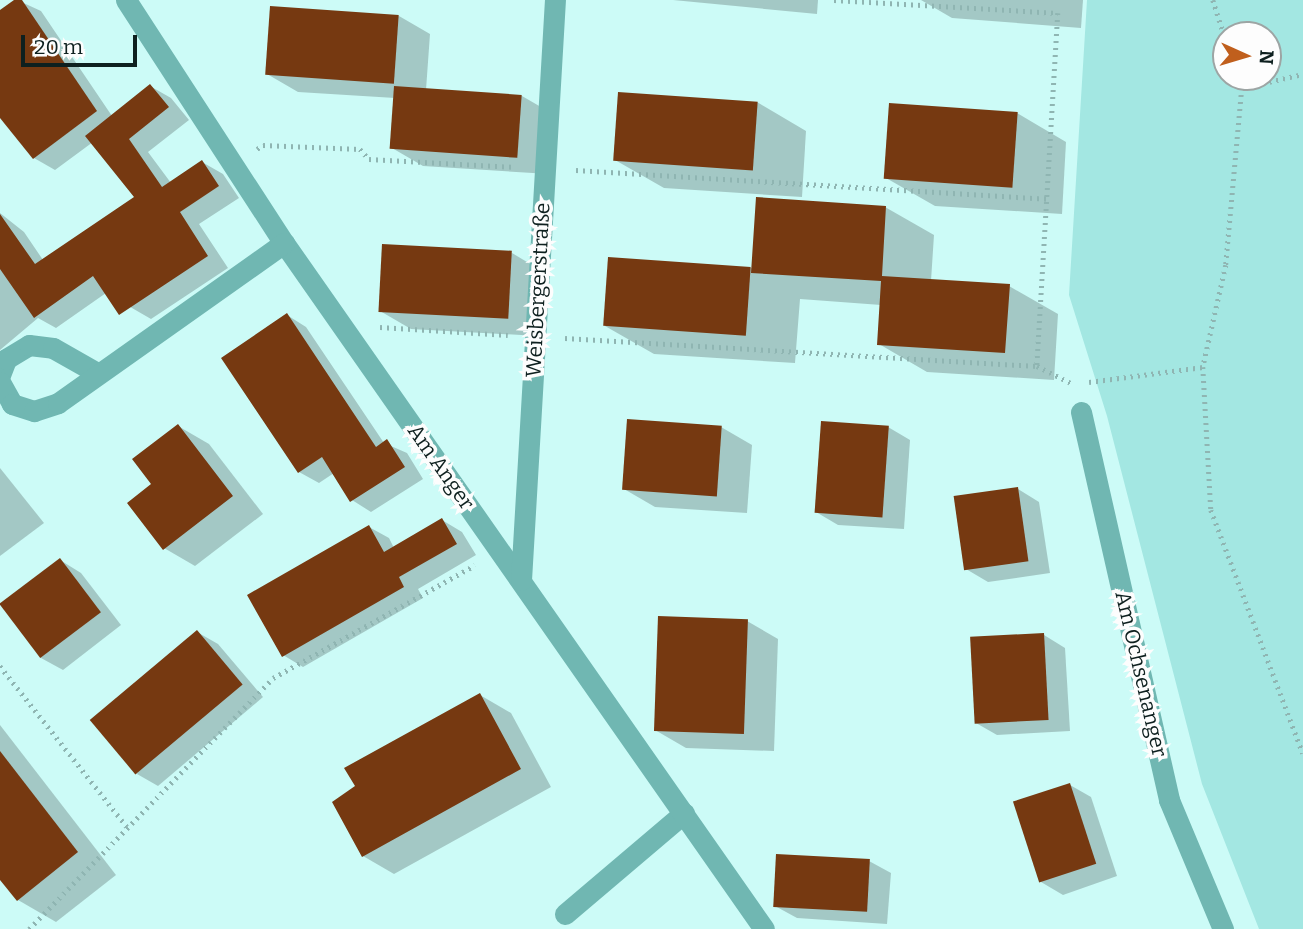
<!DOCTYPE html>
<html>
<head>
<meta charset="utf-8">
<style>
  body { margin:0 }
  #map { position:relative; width:1303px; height:929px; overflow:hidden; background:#ccfbf7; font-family:Bitter,serif }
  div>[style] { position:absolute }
  .green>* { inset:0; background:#a3e7e2 }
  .shadow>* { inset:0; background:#0003 }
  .building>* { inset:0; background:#763911; transform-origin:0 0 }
  .path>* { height:4.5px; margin-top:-2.25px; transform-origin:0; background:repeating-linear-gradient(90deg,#8fb5b2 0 2px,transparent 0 7px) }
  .service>* { height:21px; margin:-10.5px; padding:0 10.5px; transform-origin:10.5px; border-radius:10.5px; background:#70b7b2 }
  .minor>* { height:21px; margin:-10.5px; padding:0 10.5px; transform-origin:10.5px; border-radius:10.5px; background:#70b7b2 }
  span { translate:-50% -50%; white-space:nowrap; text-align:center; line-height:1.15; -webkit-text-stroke:7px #fdfdfd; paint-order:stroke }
  .street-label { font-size:21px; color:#0e201f }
  .north { position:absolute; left:1212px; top:21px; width:70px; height:70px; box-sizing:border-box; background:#fdfdfd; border:2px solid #9da5a4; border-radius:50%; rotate:94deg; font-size:19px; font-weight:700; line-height:28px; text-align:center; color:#0e201f }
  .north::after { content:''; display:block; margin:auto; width:24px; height:32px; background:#c05f1d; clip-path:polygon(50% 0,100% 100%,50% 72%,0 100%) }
  .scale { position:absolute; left:21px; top:35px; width:116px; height:32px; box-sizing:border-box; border:4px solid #0e201f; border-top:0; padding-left:9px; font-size:21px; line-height:24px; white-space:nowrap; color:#0e201f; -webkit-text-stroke:5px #fdfdfd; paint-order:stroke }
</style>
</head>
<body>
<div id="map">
  <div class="green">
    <div style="clip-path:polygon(evenodd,1087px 0,1303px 0,1303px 929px,1259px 929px,1202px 784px,1107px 416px,1069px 295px,1087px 0,1226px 35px,1268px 35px,1268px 77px,1226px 77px,1226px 35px)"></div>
  </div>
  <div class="shadow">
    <div style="clip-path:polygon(17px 0,41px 11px,112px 116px,150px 86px,171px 98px,189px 120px,148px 152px,171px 183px,202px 162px,223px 174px,239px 198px,199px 224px,228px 268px,151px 319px,106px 293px,56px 328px,38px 318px,0 350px,0 213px,24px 232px,43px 260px,136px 198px,93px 142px,55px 170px,34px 158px,0 116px,0 13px)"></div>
    <div style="clip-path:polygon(673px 0,818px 0,817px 14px)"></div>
    <div style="clip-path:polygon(921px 0,1083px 0,1081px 28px,952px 18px)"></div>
    <div style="clip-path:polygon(399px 16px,430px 34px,426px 90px,522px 96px,553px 114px,549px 174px,423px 166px,392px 148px,395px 98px,298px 92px,267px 74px)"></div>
    <div style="clip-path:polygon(757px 102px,806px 131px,802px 197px,664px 188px,615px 160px)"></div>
    <div style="clip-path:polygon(1017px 113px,1066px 142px,1062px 214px,935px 206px,886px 178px)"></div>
    <div style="clip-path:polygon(885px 207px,934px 235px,931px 281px,1009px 286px,1058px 314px,1054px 380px,927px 372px,879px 344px,881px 305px,800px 299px,795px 363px,654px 354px,605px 326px,609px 259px,753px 268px)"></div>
    <div style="clip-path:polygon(512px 253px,542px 271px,539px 336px,411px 329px,380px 311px)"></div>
    <div style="clip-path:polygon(287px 315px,306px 327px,384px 443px,407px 453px,423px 479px,371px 512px,352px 500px,334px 473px,319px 483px,299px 472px)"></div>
    <div style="clip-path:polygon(178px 426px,209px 444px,263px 514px,195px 566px,164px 548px,153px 484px)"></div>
    <div style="clip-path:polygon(721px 427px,752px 445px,747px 513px,655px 507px,624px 489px)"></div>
    <div style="clip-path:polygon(888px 427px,910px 440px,904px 529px,838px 525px,816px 512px)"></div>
    <div style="clip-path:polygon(0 468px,44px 523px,0 556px)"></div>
    <div style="clip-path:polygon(1018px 489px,1039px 502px,1050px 573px,988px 582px,966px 569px)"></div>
    <div style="clip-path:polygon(442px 520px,462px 532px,476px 555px,418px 589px,423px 598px,303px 667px,283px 655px,369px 527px,389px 538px,394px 548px)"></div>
    <div style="clip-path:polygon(60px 560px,81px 573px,121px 625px,63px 670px,41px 658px)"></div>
    <div style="clip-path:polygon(747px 621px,778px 639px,774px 751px,686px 748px,655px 730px)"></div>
    <div style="clip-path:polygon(197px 632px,218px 644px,263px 697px,158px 786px,137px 774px)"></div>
    <div style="clip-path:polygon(1044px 635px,1065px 648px,1070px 731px,997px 735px,976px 723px)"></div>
    <div style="clip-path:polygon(480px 695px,511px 713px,551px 787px,394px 874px,363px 856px)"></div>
    <div style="clip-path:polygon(0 725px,116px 875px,56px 922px,18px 900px,0 877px)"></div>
    <div style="clip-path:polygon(1070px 785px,1091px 797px,1117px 876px,1063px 895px,1041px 882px)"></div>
    <div style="clip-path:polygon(869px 861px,891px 873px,887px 924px,797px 918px,775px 906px)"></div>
  </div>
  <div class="building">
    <div style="clip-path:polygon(14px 0,22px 0,97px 111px,33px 159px,0 118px,0 10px)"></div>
    <div style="left:270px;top:6px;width:129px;height:69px;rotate:4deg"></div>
    <div style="clip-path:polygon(150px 84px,169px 107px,129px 139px,162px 187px,202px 160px,219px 186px,180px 212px,208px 256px,119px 315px,93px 276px,34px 318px,0 269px,0 214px,35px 264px,134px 197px,85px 136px)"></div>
    <div style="left:394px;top:86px;width:128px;height:63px;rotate:4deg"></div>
    <div style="left:618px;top:92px;width:140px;height:69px;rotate:4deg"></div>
    <div style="left:889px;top:103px;width:129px;height:76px;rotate:4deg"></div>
    <div style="clip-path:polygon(756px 197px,886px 206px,882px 276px,1010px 284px,1005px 353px,877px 345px,881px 281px,751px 273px)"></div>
    <div style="left:382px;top:244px;width:130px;height:68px;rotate:3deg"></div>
    <div style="left:608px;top:257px;width:143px;height:69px;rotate:4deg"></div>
    <div style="clip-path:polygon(287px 313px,376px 447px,387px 439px,405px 467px,350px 502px,322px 457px,298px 473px,221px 358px)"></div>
    <div style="left:627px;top:419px;width:95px;height:71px;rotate:4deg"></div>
    <div style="left:821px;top:421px;width:68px;height:92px;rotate:4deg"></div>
    <div style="clip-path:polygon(178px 424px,233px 496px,163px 550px,127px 503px,151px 484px,132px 459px)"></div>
    <div style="left:1018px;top:487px;width:75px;height:65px;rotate:82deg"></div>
    <div style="clip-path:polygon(442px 518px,457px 544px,399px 577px,404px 587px,282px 657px,247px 595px,369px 525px,384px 552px)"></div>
    <div style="left:60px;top:558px;width:68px;height:76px;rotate:53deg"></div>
    <div style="left:658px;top:616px;width:90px;height:115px;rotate:2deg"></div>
    <div style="left:197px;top:630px;width:71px;height:140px;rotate:50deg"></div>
    <div style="left:1044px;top:633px;width:87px;height:74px;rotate:87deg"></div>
    <div style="clip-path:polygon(480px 693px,521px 769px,362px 857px,332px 802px,355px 786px,344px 768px)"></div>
    <div style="clip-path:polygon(0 751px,78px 852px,17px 901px,0 880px)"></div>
    <div style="left:1070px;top:783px;width:85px;height:60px;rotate:72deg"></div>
    <div style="left:776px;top:854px;width:94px;height:53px;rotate:3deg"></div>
  </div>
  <div class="path">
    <div style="left:834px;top:0;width:224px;rotate:3.3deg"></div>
    <div style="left:1058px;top:13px;width:354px;rotate:93.4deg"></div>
    <div style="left:1213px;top:0;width:43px;rotate:72.4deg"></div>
    <div style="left:1238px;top:77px;width:12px;rotate:70deg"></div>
    <div style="left:1242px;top:88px;width:178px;rotate:95.2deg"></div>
    <div style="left:1226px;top:265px;width:105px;rotate:102.7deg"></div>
    <div style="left:1203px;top:367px;width:143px;rotate:86.8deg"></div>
    <div style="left:1211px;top:510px;width:260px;rotate:69.3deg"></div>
    <div style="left:1242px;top:88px;width:63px;rotate:-12.9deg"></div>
    <div style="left:257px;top:149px;width:7px;rotate:-34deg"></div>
    <div style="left:263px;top:145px;width:97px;rotate:2.4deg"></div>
    <div style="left:360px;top:149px;width:13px;rotate:48deg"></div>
    <div style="left:369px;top:159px;width:146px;rotate:3.1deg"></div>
    <div style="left:576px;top:170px;width:472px;rotate:3.5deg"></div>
    <div style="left:380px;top:327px;width:128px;rotate:3.6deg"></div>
    <div style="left:565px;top:338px;width:473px;rotate:3.4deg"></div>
    <div style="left:1037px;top:366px;width:40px;rotate:26.6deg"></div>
    <div style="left:1089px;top:382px;width:115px;rotate:-7.5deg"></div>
    <div style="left:0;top:666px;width:205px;rotate:51.7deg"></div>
    <div style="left:29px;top:929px;width:350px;rotate:-45.8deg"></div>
    <div style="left:273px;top:678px;width:231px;rotate:-29.2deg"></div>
  </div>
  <div class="service">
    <div style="left:565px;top:914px;width:156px;rotate:-40.3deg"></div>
  </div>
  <div class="minor">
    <div style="left:126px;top:0;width:290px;rotate:57deg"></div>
    <div style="left:284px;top:243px;width:837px;rotate:55.02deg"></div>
    <div style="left:0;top:375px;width:17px;rotate:-69deg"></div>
    <div style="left:6px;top:359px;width:27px;rotate:-31deg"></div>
    <div style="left:29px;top:345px;width:24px;rotate:7deg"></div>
    <div style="left:53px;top:348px;width:51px;rotate:29.6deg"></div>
    <div style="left:0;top:382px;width:25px;rotate:61deg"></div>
    <div style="left:12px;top:404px;width:23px;rotate:18deg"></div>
    <div style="left:34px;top:411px;width:25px;rotate:-18deg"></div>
    <div style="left:58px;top:403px;width:277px;rotate:-35.3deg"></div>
    <div style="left:1081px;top:412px;width:398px;rotate:77.2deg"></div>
    <div style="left:1169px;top:800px;width:140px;rotate:67.3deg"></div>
    <div style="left:521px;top:580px;width:581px;rotate:-86.65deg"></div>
  </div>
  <div class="street-label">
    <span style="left:538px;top:290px;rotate:-87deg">Weisbergerstraße</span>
    <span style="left:441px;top:467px;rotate:55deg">Am Anger</span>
    <span style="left:1141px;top:674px;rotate:77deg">Am Ochsenanger</span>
  </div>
  <div class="north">N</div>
  <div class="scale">20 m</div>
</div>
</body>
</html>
